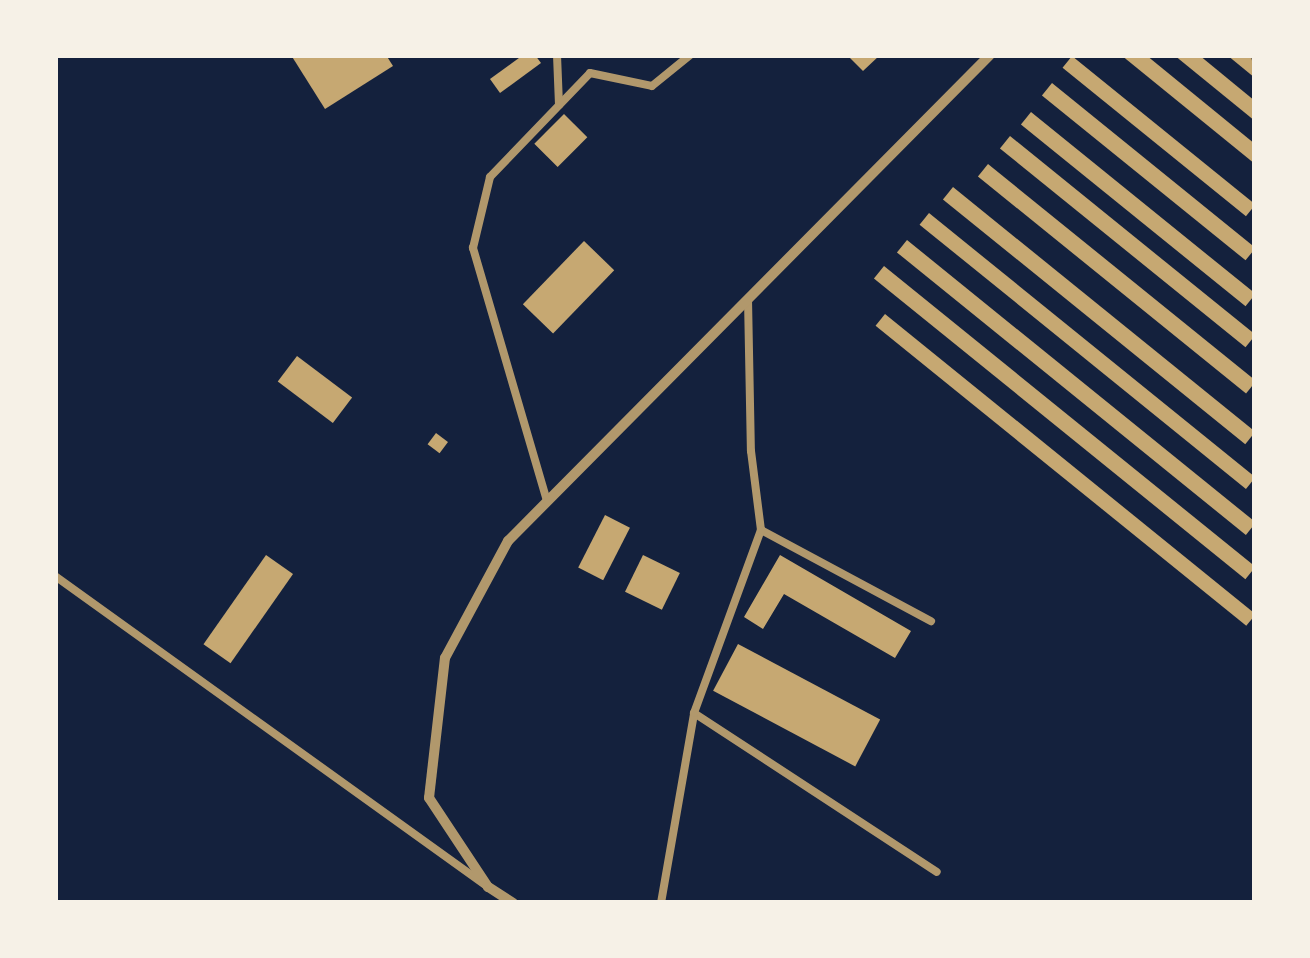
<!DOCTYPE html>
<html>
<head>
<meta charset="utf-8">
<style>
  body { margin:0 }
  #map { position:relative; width:1310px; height:958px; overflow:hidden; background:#14213d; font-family:Helvetica,sans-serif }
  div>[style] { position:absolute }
  .building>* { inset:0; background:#c6a872; transform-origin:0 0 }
  .service>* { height:8px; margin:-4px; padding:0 4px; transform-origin:4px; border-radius:4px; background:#b1986c }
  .minor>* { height:10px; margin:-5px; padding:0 5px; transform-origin:5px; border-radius:5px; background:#b1986c }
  span { translate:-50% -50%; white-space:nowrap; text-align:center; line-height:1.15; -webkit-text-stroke:8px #f6f1e7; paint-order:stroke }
  .frame { position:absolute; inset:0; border:58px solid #f6f1e7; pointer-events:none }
</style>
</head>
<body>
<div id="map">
  <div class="building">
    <div style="clip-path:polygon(291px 55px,386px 55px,393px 66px,325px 109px)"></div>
    <div style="clip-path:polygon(523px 55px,535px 55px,541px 63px,500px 93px,490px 79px)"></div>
    <div style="clip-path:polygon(847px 55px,880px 55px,863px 71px)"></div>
    <div style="clip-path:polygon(1121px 55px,1146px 55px,1255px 144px,1255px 164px)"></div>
    <div style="clip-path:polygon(1174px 55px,1199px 55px,1255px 101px,1255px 121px)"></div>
    <div style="clip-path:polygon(1227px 55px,1251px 55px,1255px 78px)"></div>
    <div style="left:1072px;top:56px;width:236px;height:15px;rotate:39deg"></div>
    <div style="left:1052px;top:83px;width:262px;height:16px;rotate:39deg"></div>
    <div style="left:1031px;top:112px;width:289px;height:16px;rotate:39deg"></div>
    <div style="left:564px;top:114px;width:33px;height:42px;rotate:45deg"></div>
    <div style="left:1010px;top:136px;width:316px;height:16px;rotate:39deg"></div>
    <div style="left:988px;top:164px;width:345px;height:16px;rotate:39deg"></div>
    <div style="left:953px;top:187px;width:389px;height:16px;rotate:39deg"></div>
    <div style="left:929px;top:213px;width:420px;height:15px;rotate:39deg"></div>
    <div style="left:907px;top:240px;width:449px;height:16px;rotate:39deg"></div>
    <div style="left:584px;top:241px;width:42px;height:88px;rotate:44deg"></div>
    <div style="left:884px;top:266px;width:478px;height:16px;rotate:39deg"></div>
    <div style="left:885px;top:314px;width:477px;height:15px;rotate:39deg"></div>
    <div style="left:297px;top:356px;width:69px;height:32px;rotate:37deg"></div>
    <div style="left:436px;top:433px;width:15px;height:14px;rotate:37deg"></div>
    <div style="left:605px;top:515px;width:28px;height:59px;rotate:27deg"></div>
    <div style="left:266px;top:555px;width:33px;height:109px;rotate:35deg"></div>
    <div style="left:643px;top:555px;width:41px;height:41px;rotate:26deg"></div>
    <div style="clip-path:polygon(780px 555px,911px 631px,895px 658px,784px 594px,763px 629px,744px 617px)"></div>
    <div style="left:738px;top:644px;width:161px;height:53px;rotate:28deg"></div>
  </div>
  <div class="service">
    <div style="left:557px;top:55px;width:50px;rotate:87.7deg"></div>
    <div style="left:748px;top:299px;width:152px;rotate:88.9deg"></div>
    <div style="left:751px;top:451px;width:80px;rotate:82.8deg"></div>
    <div style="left:761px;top:530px;width:193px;rotate:28.2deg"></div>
    <div style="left:547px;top:501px;width:264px;rotate:-106.3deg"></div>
    <div style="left:473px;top:248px;width:73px;rotate:-76.5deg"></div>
    <div style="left:490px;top:177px;width:144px;rotate:-46.1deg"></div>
    <div style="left:590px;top:73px;width:63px;rotate:11.8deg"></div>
    <div style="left:652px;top:86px;width:49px;rotate:-39.2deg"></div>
    <div style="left:55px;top:576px;width:528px;rotate:35.68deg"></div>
    <div style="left:694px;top:713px;width:290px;rotate:33.2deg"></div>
    <div style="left:661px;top:903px;width:193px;rotate:-80.1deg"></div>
    <div style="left:694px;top:713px;width:195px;rotate:-69.9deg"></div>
  </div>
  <div class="minor">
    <div style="left:513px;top:903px;width:30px;rotate:-147deg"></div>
    <div style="left:488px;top:887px;width:107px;rotate:-123.5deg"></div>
    <div style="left:429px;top:798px;width:141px;rotate:-83.5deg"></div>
    <div style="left:445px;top:658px;width:133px;rotate:-61.7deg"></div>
    <div style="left:508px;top:541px;width:684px;rotate:-45.24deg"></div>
  </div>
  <div class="frame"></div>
</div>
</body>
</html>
